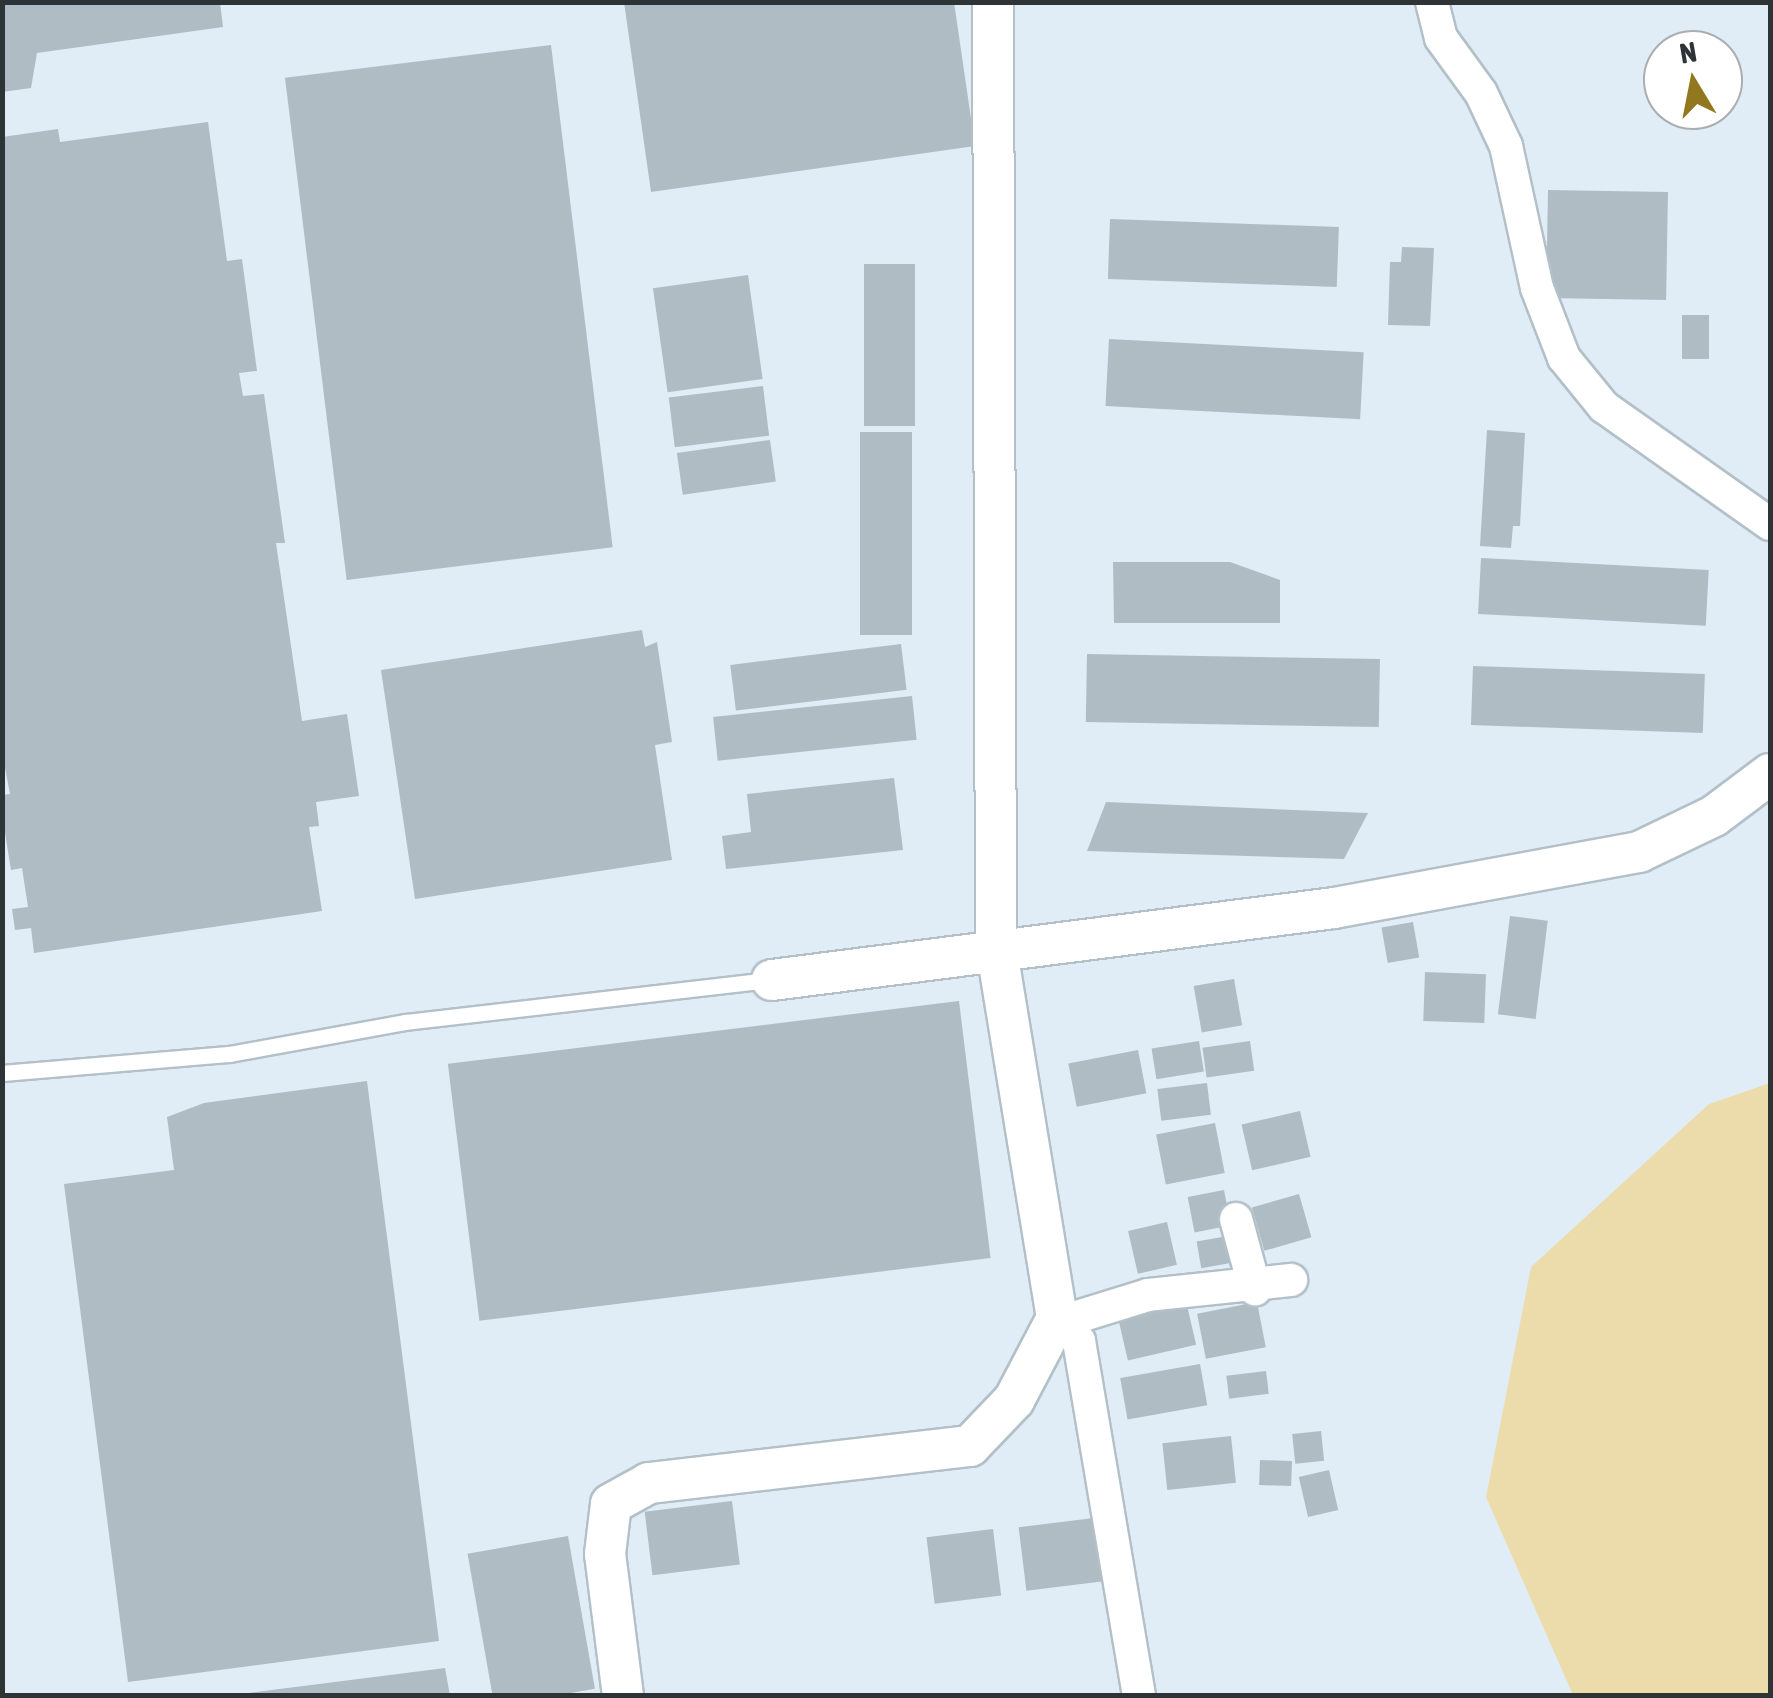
<!DOCTYPE html>
<html>
<head>
<meta charset="utf-8">
<style>
  body { margin:0 }
  #map { position:relative; width:1773px; height:1698px; overflow:hidden; background:#e0edf6; font-family:"Asap Condensed",sans-serif }
  div>[style] { position:absolute }
  .green>* { inset:0; background:#ecdcac }
  .building>* { inset:0; background:#afbcc4; transform-origin:0 0 }
  .roads { filter:drop-shadow(2px 0 #b3c0c8) drop-shadow(-2px 0 #b3c0c8) drop-shadow(0 2px #b3c0c8) drop-shadow(0 -2px #b3c0c8) }
  .service>* { height:15px; margin:-7.5px; padding:0 7.5px; transform-origin:7.5px; border-radius:7.5px; background:#fff }
  .minor>* { height:32px; margin:-16px; padding:0 16px; transform-origin:16px; border-radius:16px; background:#fff }
  .tertiary>* { height:40px; margin:-20px; padding:0 20px; transform-origin:20px; border-radius:20px; background:#fff }
  span { translate:-50% -50%; white-space:nowrap; text-align:center; line-height:1.15; -webkit-text-stroke:8px #fff; paint-order:stroke }
  .frame { position:absolute; inset:0; border:5px solid #2e3336; pointer-events:none }
  .north { position:absolute; left:1643px; top:30px; width:100px; height:100px; box-sizing:border-box; background:#fff; border:2px solid #abadaf; border-radius:50%; rotate:350deg; font-size:28px; font-weight:700; line-height:40px; text-align:center; color:#2e3336 }
  .north::after { content:''; display:block; margin:auto; width:35px; height:45px; background:#91781e; clip-path:polygon(50% 0,100% 100%,50% 72%,0 100%) }
</style>
</head>
<body>
<div id="map">
  <div class="green">
    <div style="clip-path:polygon(1770px 1083px,1770px 1695px,1573px 1695px,1486px 1497px,1531px 1267px,1709px 1104px)"></div>
  </div>
  <div class="building">
    <div style="clip-path:polygon(2px 2px,220px 2px,223px 27px,37px 53px,31px 88px,2px 92px)"></div>
    <div style="clip-path:polygon(624px 2px,954px 2px,975px 146px,651px 192px)"></div>
    <div style="left:551px;top:45px;width:506px;height:268px;rotate:83deg"></div>
    <div style="clip-path:polygon(208px 122px,227px 261px,242px 259px,257px 371px,239px 373px,243px 396px,264px 394px,285px 543px,276px 543px,302px 721px,347px 714px,359px 796px,316px 802px,319px 826px,309px 827px,322px 911px,34px 953px,31px 928px,15px 930px,12px 909px,28px 907px,22px 868px,11px 870px,2px 814px,2px 795px,10px 794px,2px 752px,2px 137px,58px 129px,60px 142px)"></div>
    <div style="left:1548px;top:190px;width:120px;height:108px;rotate:1deg"></div>
    <div style="left:1110px;top:219px;width:229px;height:60px;rotate:2deg"></div>
    <div style="clip-path:polygon(1402px 247px,1434px 248px,1430px 326px,1388px 325px,1390px 262px,1401px 262px)"></div>
    <div style="left:864px;top:264px;width:51px;height:162px"></div>
    <div style="left:748px;top:275px;width:105px;height:96px;rotate:82deg"></div>
    <div style="left:1682px;top:315px;width:27px;height:44px"></div>
    <div style="left:1109px;top:339px;width:255px;height:67px;rotate:3deg"></div>
    <div style="left:763px;top:386px;width:50px;height:95px;rotate:83deg"></div>
    <div style="clip-path:polygon(1487px 430px,1525px 433px,1520px 526px,1513px 526px,1511px 548px,1480px 546px)"></div>
    <div style="left:860px;top:432px;width:52px;height:203px"></div>
    <div style="left:770px;top:440px;width:42px;height:94px;rotate:82deg"></div>
    <div style="left:1481px;top:558px;width:228px;height:56px;rotate:3deg"></div>
    <div style="clip-path:polygon(1113px 562px,1230px 562px,1280px 580px,1280px 623px,1114px 623px)"></div>
    <div style="clip-path:polygon(642px 630px,645px 647px,657px 642px,672px 742px,655px 745px,672px 860px,415px 899px,381px 670px)"></div>
    <div style="left:901px;top:644px;width:46px;height:172px;rotate:83deg"></div>
    <div style="left:1087px;top:654px;width:293px;height:68px;rotate:1deg"></div>
    <div style="left:1473px;top:666px;width:232px;height:59px;rotate:2deg"></div>
    <div style="left:912px;top:696px;width:44px;height:200px;rotate:84deg"></div>
    <div style="clip-path:polygon(894px 778px,903px 850px,726px 869px,722px 836px,751px 832px,747px 794px)"></div>
    <div style="clip-path:polygon(1106px 802px,1368px 813px,1344px 859px,1087px 851px)"></div>
    <div style="left:1510px;top:916px;width:38px;height:99px;rotate:7deg"></div>
    <div style="left:1413px;top:922px;width:36px;height:32px;rotate:80deg"></div>
    <div style="left:1425px;top:972px;width:61px;height:49px;rotate:2deg"></div>
    <div style="left:1234px;top:979px;width:47px;height:41px;rotate:80deg"></div>
    <div style="left:959px;top:1001px;width:259px;height:515px;rotate:83deg"></div>
    <div style="left:1199px;top:1041px;width:31px;height:48px;rotate:81deg"></div>
    <div style="left:1250px;top:1041px;width:30px;height:48px;rotate:82deg"></div>
    <div style="left:1138px;top:1050px;width:44px;height:71px;rotate:79deg"></div>
    <div style="clip-path:polygon(367px 1081px,439px 1641px,128px 1682px,64px 1184px,174px 1170px,167px 1117px,204px 1103px)"></div>
    <div style="left:1207px;top:1083px;width:32px;height:50px;rotate:83deg"></div>
    <div style="left:1300px;top:1111px;width:47px;height:60px;rotate:77deg"></div>
    <div style="left:1215px;top:1123px;width:51px;height:60px;rotate:79deg"></div>
    <div style="left:1224px;top:1190px;width:36px;height:37px;rotate:79deg"></div>
    <div style="left:1299px;top:1194px;width:45px;height:49px;rotate:74deg"></div>
    <div style="left:1167px;top:1222px;width:44px;height:40px;rotate:77deg"></div>
    <div style="left:1234px;top:1235px;width:27px;height:38px;rotate:80deg"></div>
    <div style="left:1186px;top:1301px;width:45px;height:70px;rotate:77deg"></div>
    <div style="left:1257px;top:1302px;width:46px;height:61px;rotate:79deg"></div>
    <div style="left:1200px;top:1364px;width:42px;height:81px;rotate:80deg"></div>
    <div style="left:1266px;top:1371px;width:23px;height:40px;rotate:83deg"></div>
    <div style="left:1321px;top:1431px;width:30px;height:29px;rotate:84deg"></div>
    <div style="left:1231px;top:1436px;width:47px;height:69px;rotate:84deg"></div>
    <div style="left:1260px;top:1460px;width:32px;height:25px;rotate:2deg"></div>
    <div style="left:1329px;top:1470px;width:41px;height:31px;rotate:77deg"></div>
    <div style="left:732px;top:1501px;width:64px;height:88px;rotate:83deg"></div>
    <div style="left:1102px;top:1517px;width:64px;height:84px;rotate:83deg"></div>
    <div style="left:993px;top:1529px;width:67px;height:67px;rotate:83deg"></div>
    <div style="left:568px;top:1536px;width:155px;height:102px;rotate:80deg"></div>
    <div style="clip-path:polygon(445px 1668px,450px 1696px,249px 1696px,249px 1693px)"></div>
  </div>
  <div class="roads">
    <div class="service">
      <div style="left:2px;top:1073px;width:228px;rotate:-4.8deg"></div>
      <div style="left:229px;top:1054px;width:179px;rotate:-10.3deg"></div>
      <div style="left:405px;top:1022px;width:365px;rotate:-6.6deg"></div>
    </div>
    <div class="minor">
      <div style="left:1432px;top:2px;width:37px;rotate:76deg"></div>
      <div style="left:1441px;top:38px;width:68px;rotate:54deg"></div>
      <div style="left:1481px;top:93px;width:59px;rotate:64.7deg"></div>
      <div style="left:1506px;top:146px;width:145px;rotate:77.7deg"></div>
      <div style="left:1537px;top:288px;width:75px;rotate:68.9deg"></div>
      <div style="left:1564px;top:358px;width:63px;rotate:50.8deg"></div>
      <div style="left:1604px;top:407px;width:203px;rotate:35.2deg"></div>
      <div style="left:1236px;top:1219px;width:73px;rotate:74.8deg"></div>
      <div style="left:1057px;top:1318px;width:32px;rotate:46deg"></div>
      <div style="left:1079px;top:1341px;width:360px;rotate:80.4deg"></div>
      <div style="left:1064px;top:1321px;width:88px;rotate:-17.2deg"></div>
      <div style="left:1148px;top:1295px;width:144px;rotate:-6deg"></div>
    </div>
    <div class="tertiary">
      <div style="left:772px;top:980px;width:567px;rotate:-7.3deg"></div>
      <div style="left:1334px;top:908px;width:310px;rotate:-10.4deg"></div>
      <div style="left:1639px;top:852px;width:83px;rotate:-25.6deg"></div>
      <div style="left:1714px;top:816px;width:70px;rotate:-36.9deg"></div>
      <div style="left:623px;top:1696px;width:143px;rotate:-97.2deg"></div>
      <div style="left:605px;top:1554px;width:50px;rotate:-83.2deg"></div>
      <div style="left:611px;top:1504px;width:43px;rotate:-28.9deg"></div>
      <div style="left:649px;top:1483px;width:323px;rotate:-6.6deg"></div>
      <div style="left:970px;top:1446px;width:64px;rotate:-46.3deg"></div>
      <div style="left:1014px;top:1400px;width:93px;rotate:-62.3deg"></div>
      <div style="left:1057px;top:1318px;width:376px;rotate:-99.3deg"></div>
      <div style="left:996px;top:947px;width:945px;rotate:-90.18deg"></div>
    </div>
  </div>
  <div class="frame"></div>
  <div class="north">N</div>
</div>
</body>
</html>
